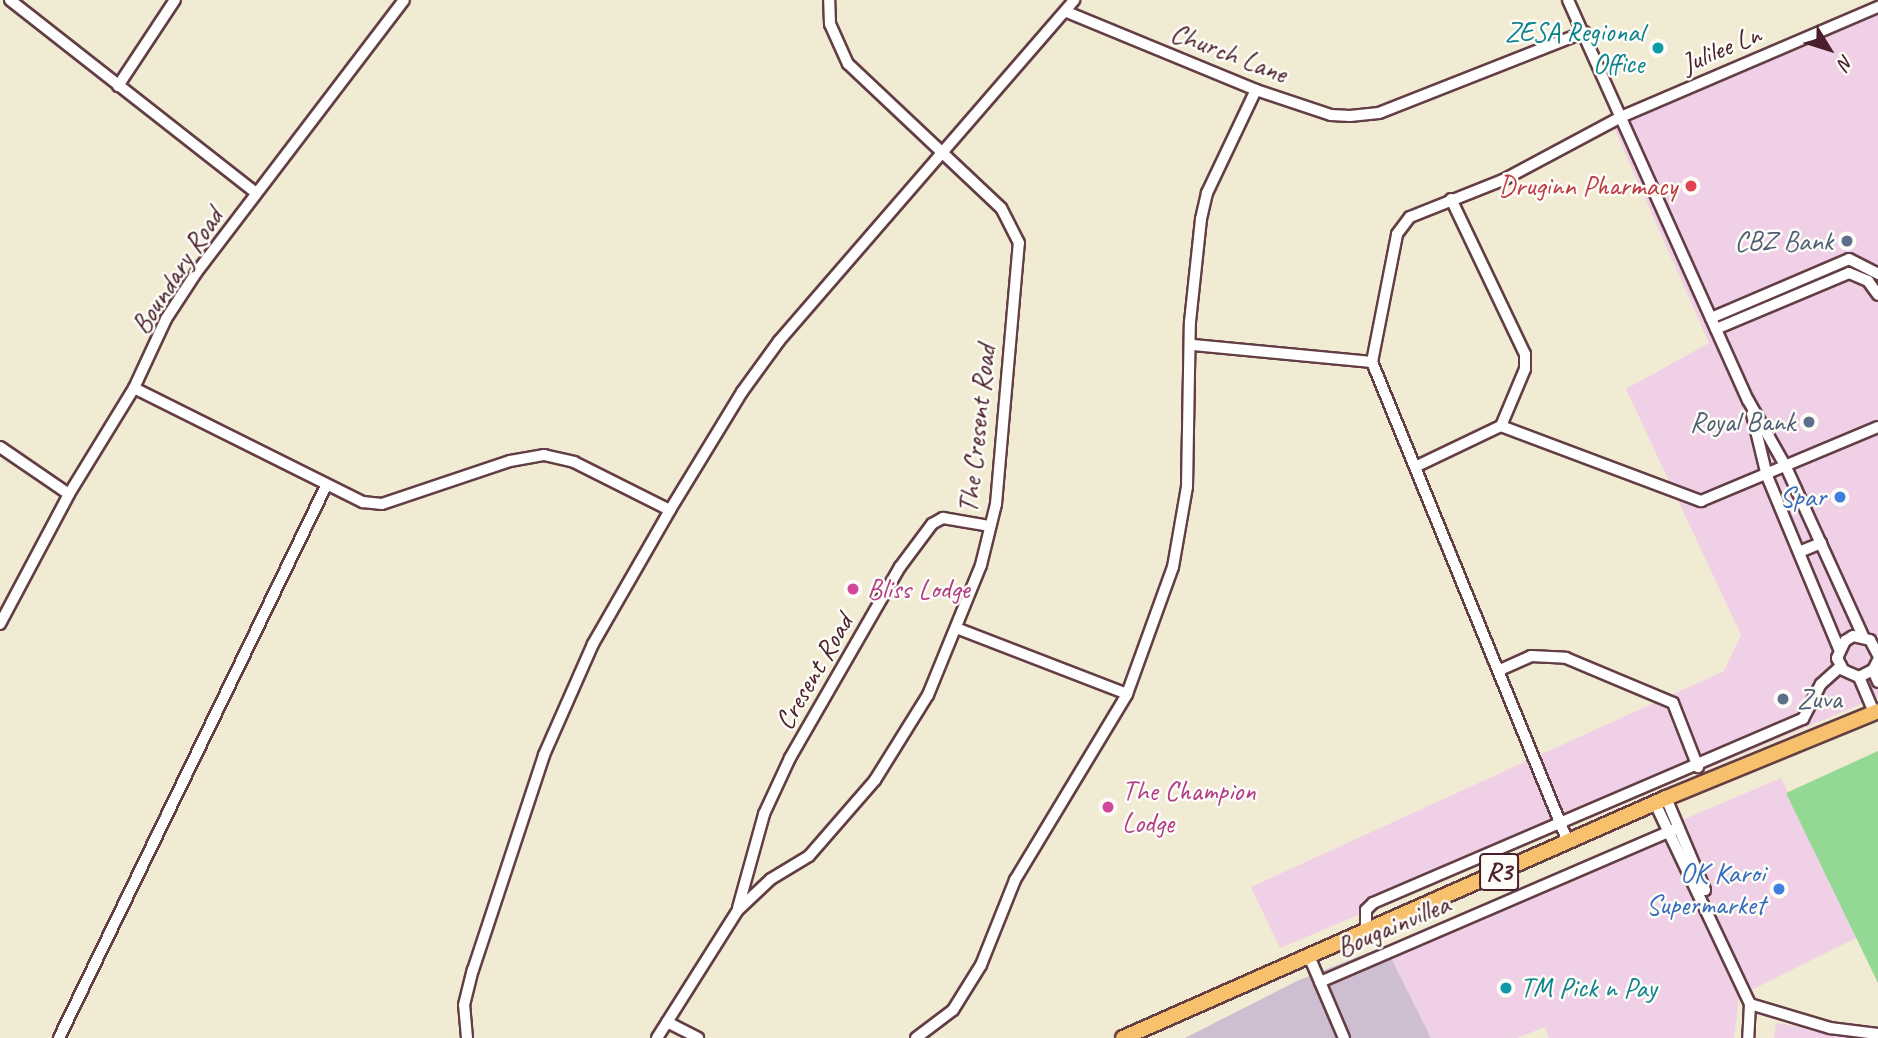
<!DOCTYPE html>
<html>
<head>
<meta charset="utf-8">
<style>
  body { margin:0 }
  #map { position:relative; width:1878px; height:1038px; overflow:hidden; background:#f2ebd4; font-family:Caveat,sans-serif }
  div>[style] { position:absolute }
  .built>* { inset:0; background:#efd0e6 }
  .industrial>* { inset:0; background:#cdbed2 }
  .green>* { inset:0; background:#93d993 }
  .roads { filter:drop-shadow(2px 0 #633e44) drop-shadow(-2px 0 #633e44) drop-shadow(0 2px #633e44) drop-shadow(0 -2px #633e44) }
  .minor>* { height:10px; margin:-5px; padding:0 5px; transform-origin:5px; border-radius:5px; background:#fff }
  .highway>* { height:14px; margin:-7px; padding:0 7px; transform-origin:7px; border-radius:7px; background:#f7c06c }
  .dots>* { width:19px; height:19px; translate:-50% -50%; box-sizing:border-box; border:4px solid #fdfcf7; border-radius:50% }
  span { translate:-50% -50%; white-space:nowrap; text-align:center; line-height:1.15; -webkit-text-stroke:5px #fdfcf7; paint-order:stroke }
  .shield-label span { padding:2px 5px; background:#fdfcf7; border:2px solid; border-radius:5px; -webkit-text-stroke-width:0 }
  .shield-label { font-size:26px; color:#4a1f2b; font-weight:700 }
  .culture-label { font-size:28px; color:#0d838f }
  .right { translate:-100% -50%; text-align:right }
  .left { translate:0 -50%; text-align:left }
  .street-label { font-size:28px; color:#4a1f2b }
  .health-label { font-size:28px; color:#be3a42 }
  .service-label { font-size:28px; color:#4e5e75 }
  .shop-label { font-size:28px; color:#366cbe }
  .hotel-label { font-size:28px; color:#b23c85 }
  .north { position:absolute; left:1794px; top:14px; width:70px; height:70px; -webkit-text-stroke:5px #fdfcf7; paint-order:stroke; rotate:128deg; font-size:19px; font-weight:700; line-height:28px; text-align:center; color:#4a1f2b }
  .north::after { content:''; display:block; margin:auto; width:24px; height:32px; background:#4a1f2b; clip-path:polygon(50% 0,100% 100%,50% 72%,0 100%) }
</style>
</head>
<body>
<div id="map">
  <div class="built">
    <div style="clip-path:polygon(1878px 12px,1878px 697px,1280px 948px,1251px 887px,1724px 671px,1741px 635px,1626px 389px,1709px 343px,1614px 128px)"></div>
    <div style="clip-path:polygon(1781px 778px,1856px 938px,1739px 996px,1734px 1038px,1549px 1038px,1545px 1027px,1517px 1038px,1431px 1038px,1385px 946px)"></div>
    <div style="clip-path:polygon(1776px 1023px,1870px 1038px,1774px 1038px)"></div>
  </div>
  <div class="industrial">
    <div style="clip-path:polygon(1385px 946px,1431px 1038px,1185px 1038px,1297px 981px)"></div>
  </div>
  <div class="green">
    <div style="clip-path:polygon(1878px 751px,1878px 983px,1786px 793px)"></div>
  </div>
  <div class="roads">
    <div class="minor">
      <div style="left:10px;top:0;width:313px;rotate:38.1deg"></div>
      <div style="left:1568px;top:0;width:439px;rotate:65.8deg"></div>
      <div style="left:1748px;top:400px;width:77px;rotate:60.4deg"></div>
      <div style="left:1786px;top:467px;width:186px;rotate:65.5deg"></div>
      <div style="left:1067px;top:12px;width:204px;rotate:22.4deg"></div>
      <div style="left:1256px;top:90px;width:79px;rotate:18.4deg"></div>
      <div style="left:1331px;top:115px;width:19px;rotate:3deg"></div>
      <div style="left:1350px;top:116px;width:29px;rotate:-6deg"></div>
      <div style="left:1379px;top:113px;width:221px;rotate:-21.5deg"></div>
      <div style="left:118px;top:86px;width:103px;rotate:-56.5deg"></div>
      <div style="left:1451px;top:199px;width:172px;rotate:64.5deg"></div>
      <div style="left:1525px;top:354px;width:15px;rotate:90deg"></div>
      <div style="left:1525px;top:369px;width:62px;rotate:112.8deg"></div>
      <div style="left:1711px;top:318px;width:150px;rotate:-23.1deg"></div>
      <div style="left:1849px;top:259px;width:33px;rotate:27deg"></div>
      <div style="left:1716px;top:329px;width:144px;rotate:-22.8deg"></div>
      <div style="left:1849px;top:273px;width:21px;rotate:23deg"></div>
      <div style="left:1868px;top:281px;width:17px;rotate:54deg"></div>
      <div style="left:1193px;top:345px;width:180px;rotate:5.4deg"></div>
      <div style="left:134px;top:388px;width:256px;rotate:26.5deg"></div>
      <div style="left:363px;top:502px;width:19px;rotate:6deg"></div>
      <div style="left:382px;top:504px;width:135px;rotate:-18.6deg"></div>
      <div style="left:510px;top:461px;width:35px;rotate:-10deg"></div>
      <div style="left:544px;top:455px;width:31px;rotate:13deg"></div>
      <div style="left:574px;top:462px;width:107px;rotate:26.6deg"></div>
      <div style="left:1752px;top:414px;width:64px;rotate:76.4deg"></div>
      <div style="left:1767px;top:476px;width:187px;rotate:67.4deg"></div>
      <div style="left:0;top:447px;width:83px;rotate:34.3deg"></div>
      <div style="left:1415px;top:467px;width:95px;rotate:-25.5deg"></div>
      <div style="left:1501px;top:426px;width:214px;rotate:20.6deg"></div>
      <div style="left:1701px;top:501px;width:192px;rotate:-22.7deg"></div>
      <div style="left:1799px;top:552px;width:24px;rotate:-22deg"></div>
      <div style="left:0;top:624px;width:147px;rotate:-62deg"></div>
      <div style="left:69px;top:494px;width:124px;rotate:-58.5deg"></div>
      <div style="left:134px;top:388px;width:76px;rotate:-65.1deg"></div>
      <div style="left:166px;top:319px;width:55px;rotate:-56.9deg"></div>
      <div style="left:196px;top:273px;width:343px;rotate:-52.7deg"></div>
      <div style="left:956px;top:628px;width:183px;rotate:21.1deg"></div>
      <div style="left:1878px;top:655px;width:17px;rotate:-118deg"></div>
      <div style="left:1870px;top:640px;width:17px;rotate:-167deg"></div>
      <div style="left:1853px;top:636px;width:9px;rotate:148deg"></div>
      <div style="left:1845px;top:641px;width:19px;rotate:115deg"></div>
      <div style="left:1837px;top:658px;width:13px;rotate:63deg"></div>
      <div style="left:1843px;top:670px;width:17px;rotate:24deg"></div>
      <div style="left:1859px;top:677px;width:16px;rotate:-27deg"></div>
      <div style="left:1873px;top:670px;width:11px;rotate:-63deg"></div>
      <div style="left:1500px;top:670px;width:34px;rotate:-24deg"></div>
      <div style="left:1531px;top:656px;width:35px;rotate:3deg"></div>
      <div style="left:1566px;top:658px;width:116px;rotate:22.8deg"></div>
      <div style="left:1673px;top:703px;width:69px;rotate:68.7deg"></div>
      <div style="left:1873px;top:670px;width:13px;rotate:67deg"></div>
      <div style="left:1859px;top:677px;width:39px;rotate:67deg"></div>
      <div style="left:1666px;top:798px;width:100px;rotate:67deg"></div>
      <div style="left:1655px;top:803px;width:222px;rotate:64.7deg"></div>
      <div style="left:1750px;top:1004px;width:34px;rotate:93deg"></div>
      <div style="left:1568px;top:842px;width:518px;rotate:-112.21deg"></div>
      <div style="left:1372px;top:362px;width:130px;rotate:-78.9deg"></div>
      <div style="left:1397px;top:234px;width:21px;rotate:-53deg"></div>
      <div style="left:1410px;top:217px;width:100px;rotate:-21.7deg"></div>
      <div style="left:1503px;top:180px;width:134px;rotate:-28.1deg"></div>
      <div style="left:1621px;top:117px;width:280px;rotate:-23.2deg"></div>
      <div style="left:738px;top:908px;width:98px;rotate:-74.5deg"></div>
      <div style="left:764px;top:814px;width:62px;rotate:-65.1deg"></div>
      <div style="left:790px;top:758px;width:220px;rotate:-60.1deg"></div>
      <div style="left:900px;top:567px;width:54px;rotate:-53.3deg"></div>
      <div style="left:932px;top:524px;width:13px;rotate:-29deg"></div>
      <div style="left:943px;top:518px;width:48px;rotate:9.7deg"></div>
      <div style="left:1366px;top:930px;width:20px;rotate:-90deg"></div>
      <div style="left:1366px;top:910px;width:10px;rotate:-45deg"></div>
      <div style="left:1373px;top:903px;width:468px;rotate:-23.2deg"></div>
      <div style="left:1803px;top:719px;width:39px;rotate:-63deg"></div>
      <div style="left:1821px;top:684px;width:27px;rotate:-42deg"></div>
      <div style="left:1309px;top:956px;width:89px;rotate:66.9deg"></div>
      <div style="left:1320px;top:982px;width:389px;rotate:-23.3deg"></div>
      <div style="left:1750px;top:1004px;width:84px;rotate:16.7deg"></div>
      <div style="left:1830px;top:1028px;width:48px;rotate:7.1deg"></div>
      <div style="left:667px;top:1022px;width:35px;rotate:27deg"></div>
      <div style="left:59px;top:1038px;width:613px;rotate:-64.19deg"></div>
      <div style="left:467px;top:1038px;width:33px;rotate:-95deg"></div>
      <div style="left:464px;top:1005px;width:36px;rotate:-76deg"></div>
      <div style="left:473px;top:970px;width:226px;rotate:-71.7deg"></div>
      <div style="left:544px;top:755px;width:121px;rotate:-66.2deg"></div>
      <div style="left:593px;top:644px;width:155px;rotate:-60.1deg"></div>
      <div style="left:670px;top:510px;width:138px;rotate:-58.6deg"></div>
      <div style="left:742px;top:392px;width:63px;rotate:-54deg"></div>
      <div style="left:779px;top:341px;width:451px;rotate:-49.1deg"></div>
      <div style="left:657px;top:1038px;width:151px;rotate:-57.7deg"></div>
      <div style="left:738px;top:910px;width:45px;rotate:-43.2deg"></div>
      <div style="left:771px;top:879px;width:44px;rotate:-31.2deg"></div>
      <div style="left:809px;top:856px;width:101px;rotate:-49deg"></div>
      <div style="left:875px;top:780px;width:100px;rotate:-58.1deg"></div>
      <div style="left:928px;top:695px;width:140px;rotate:-67.8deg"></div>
      <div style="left:981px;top:565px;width:63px;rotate:-76.2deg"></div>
      <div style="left:996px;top:504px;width:262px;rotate:-85deg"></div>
      <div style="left:1019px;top:243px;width:39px;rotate:-117deg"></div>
      <div style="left:1001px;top:208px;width:210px;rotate:-136.7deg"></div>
      <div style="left:848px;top:64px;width:44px;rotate:-114.2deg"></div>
      <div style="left:830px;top:24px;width:24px;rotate:-92deg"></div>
      <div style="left:916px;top:1038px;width:46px;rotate:-37.1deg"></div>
      <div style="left:953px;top:1010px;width:53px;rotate:-58.1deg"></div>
      <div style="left:981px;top:965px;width:92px;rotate:-68.2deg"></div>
      <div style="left:1015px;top:880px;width:217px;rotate:-58.9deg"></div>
      <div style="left:1127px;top:694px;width:135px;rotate:-70.1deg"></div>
      <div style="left:1173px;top:567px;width:81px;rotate:-80.1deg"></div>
      <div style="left:1187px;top:487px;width:165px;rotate:-89deg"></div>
      <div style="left:1190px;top:322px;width:104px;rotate:-83.9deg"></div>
      <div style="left:1201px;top:219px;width:27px;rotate:-77deg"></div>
      <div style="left:1207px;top:193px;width:114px;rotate:-64.6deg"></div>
    </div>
    <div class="highway">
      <div style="left:1123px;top:1038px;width:594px;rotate:-23.84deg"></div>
      <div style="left:1666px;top:798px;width:229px;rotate:-22.3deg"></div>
    </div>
  </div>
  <div class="dots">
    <div style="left:1658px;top:48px;background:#0f9aa8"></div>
    <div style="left:1691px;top:186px;background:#e0444e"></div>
    <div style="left:1847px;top:241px;background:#5c6f8a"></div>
    <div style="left:1809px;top:422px;background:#5c6f8a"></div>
    <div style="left:1840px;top:497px;background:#3f7fe0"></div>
    <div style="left:853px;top:589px;background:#d1479c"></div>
    <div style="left:1783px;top:699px;background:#5c6f8a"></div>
    <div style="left:1108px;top:807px;background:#d1479c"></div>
    <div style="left:1779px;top:889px;background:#3f7fe0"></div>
    <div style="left:1506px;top:988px;background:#0f9aa8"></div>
  </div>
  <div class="shield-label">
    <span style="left:1499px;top:872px">R3</span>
  </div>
  <div class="culture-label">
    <span class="right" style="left:1644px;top:48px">ZESA Regional<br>Office</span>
    <span class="left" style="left:1520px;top:988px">TM Pick n Pay</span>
  </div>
  <div class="street-label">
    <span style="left:1721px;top:49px;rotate:-23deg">Julilee Ln</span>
    <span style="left:1229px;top:53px;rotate:21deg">Church Lane</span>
    <span style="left:177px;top:271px;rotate:-57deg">Boundary Road</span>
    <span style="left:977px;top:429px;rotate:-84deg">The Cresent Road</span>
    <span style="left:814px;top:672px;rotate:-60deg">Cresent Road</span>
    <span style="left:1393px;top:926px;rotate:-23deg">Bougainvillea</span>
  </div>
  <div class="health-label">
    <span class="right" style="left:1677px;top:186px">Druginn Pharmacy</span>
  </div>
  <div class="service-label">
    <span class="right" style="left:1833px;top:241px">CBZ Bank</span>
    <span class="right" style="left:1795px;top:422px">Royal Bank</span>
    <span class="left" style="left:1797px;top:699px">Zuva</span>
  </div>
  <div class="shop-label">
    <span class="right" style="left:1826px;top:497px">Spar</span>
    <span class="right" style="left:1765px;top:889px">OK Karoi<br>Supermarket</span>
  </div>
  <div class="hotel-label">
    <span class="left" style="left:867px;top:589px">Bliss Lodge</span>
    <span class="left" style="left:1122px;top:807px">The Champion<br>Lodge</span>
  </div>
  <div class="north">N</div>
</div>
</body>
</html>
